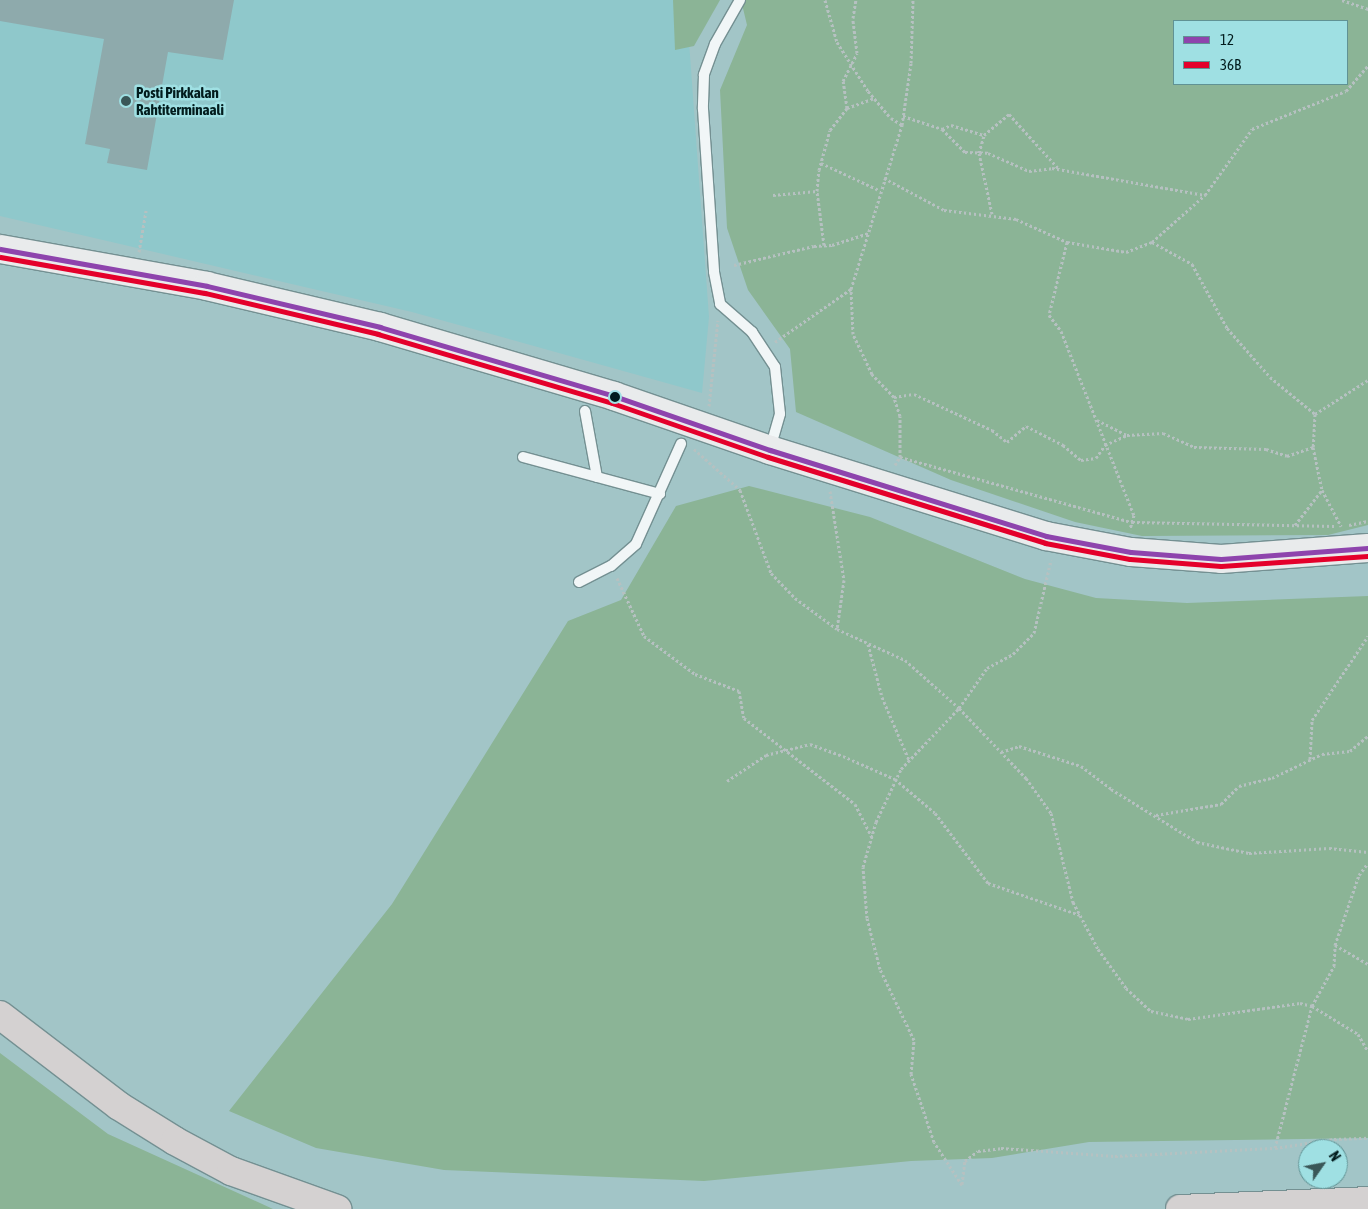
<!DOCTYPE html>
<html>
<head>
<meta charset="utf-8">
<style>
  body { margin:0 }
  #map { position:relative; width:1368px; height:1209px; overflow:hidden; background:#a2c5c7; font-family:"Asap Condensed",sans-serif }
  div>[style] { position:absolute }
  .built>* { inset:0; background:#8fc8cb }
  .green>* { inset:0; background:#8bb496 }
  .building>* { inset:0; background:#8eaaac }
  .path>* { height:3px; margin-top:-1.5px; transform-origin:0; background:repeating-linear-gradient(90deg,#b6c1c1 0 2.5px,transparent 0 5px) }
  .roads { filter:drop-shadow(1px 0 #749092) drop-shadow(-1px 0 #749092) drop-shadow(0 1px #749092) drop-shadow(0 -1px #749092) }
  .service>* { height:10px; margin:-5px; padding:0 5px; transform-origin:5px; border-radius:5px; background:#f1f6f7 }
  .secondary>* { height:28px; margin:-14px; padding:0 14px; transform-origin:14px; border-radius:14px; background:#e9ebec }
  .motorway>* { height:28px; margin:-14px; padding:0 14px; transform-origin:14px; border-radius:14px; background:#d4d1d1 }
  .bus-1>* { height:5px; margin:-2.5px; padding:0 2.5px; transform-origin:2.5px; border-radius:2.5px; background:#8e44ad }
  .bus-2>* { height:5px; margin:-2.5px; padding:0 2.5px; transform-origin:2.5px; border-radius:2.5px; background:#e4002b }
  .dots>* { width:14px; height:14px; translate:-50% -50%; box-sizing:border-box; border:2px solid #9fe0e3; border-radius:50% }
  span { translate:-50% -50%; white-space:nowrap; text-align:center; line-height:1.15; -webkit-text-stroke:5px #9fe0e3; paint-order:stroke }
  .poi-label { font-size:15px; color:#021c1d; font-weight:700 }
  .left { translate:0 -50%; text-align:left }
  .legend { position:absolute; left:1173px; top:20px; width:175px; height:65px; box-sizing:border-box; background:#9fe0e3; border:1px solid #609294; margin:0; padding:6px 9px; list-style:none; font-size:15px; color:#021c1d }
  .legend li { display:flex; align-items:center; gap:10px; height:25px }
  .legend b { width:25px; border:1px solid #609294 }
  .north { position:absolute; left:1298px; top:1139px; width:50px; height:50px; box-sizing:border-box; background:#9fe0e3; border:1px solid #609294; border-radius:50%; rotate:57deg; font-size:14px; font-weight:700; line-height:20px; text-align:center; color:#021c1d }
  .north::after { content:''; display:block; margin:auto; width:18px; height:22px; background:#3a5758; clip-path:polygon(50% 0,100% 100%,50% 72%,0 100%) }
</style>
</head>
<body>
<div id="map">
  <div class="built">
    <div style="clip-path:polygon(0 0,686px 0,709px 317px,702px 393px,412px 312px,0 216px)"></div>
  </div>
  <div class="green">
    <div style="clip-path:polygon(673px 0,720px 0,694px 46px,675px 50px)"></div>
    <div style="clip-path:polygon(evenodd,741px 0,1368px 0,1368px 525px,1328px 535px,1142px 536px,1075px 522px,951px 480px,796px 412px,790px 349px,748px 290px,727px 228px,720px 90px,747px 25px,741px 0,1174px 21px,1347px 21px,1347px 84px,1174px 84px,1174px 21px)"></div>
    <div style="clip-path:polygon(749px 486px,870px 517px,1025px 579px,1096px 598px,1187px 603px,1368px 596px,1368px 1138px,1089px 1142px,992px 1158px,911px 1161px,704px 1181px,444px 1170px,316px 1148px,229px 1111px,392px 904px,568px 621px,621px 600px,676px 506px)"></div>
    <div style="clip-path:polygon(0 1053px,108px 1134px,273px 1209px,0 1209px)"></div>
  </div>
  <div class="building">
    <div style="clip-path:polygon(0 0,234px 0,223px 60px,168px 52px,147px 170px,107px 163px,110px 149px,85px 144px,104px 39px,0 21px)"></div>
  </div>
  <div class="path">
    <div style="left:825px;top:0;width:44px;rotate:74.1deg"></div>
    <div style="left:837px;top:42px;width:58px;rotate:57.7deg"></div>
    <div style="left:868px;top:91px;width:35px;rotate:50deg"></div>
    <div style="left:891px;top:118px;width:13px;rotate:32deg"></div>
    <div style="left:1342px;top:0;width:28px;rotate:19deg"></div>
    <div style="left:847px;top:108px;width:29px;rotate:-20deg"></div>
    <div style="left:903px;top:116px;width:41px;rotate:18.4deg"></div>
    <div style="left:942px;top:129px;width:33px;rotate:45deg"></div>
    <div style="left:965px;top:152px;width:23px;rotate:2deg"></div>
    <div style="left:988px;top:153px;width:45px;rotate:23.7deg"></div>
    <div style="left:1029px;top:171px;width:23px;rotate:-7deg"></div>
    <div style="left:1052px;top:168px;width:155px;rotate:10deg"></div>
    <div style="left:942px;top:129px;width:10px;rotate:-24deg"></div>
    <div style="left:951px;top:125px;width:34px;rotate:17deg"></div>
    <div style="left:821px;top:163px;width:64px;rotate:25deg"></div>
    <div style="left:884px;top:178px;width:68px;rotate:28.1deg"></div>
    <div style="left:944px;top:210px;width:73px;rotate:7.1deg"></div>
    <div style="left:1016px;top:219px;width:56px;rotate:24.3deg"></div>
    <div style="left:1067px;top:242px;width:60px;rotate:9.6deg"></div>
    <div style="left:1126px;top:252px;width:28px;rotate:-21deg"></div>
    <div style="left:1152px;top:242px;width:71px;rotate:-41.6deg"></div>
    <div style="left:1205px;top:195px;width:81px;rotate:-54.5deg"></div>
    <div style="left:1252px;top:129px;width:101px;rotate:-22deg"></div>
    <div style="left:1346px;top:91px;width:33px;rotate:-49deg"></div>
    <div style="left:773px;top:195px;width:44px;rotate:-5.2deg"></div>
    <div style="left:992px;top:214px;width:62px;rotate:-102deg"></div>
    <div style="left:979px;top:153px;width:19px;rotate:-74deg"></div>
    <div style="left:984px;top:135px;width:33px;rotate:-40deg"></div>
    <div style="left:1009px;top:114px;width:73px;rotate:47.8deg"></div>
    <div style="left:1067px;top:242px;width:75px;rotate:103.9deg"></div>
    <div style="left:1049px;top:315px;width:20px;rotate:53deg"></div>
    <div style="left:1061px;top:331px;width:198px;rotate:68.4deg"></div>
    <div style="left:1134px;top:515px;width:15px;rotate:106deg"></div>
    <div style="left:1152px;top:242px;width:46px;rotate:28.8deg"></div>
    <div style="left:1192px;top:264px;width:73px;rotate:61.3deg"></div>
    <div style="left:1227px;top:328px;width:65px;rotate:48.7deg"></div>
    <div style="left:1270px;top:377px;width:58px;rotate:39.4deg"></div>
    <div style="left:1315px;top:414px;width:33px;rotate:93deg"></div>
    <div style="left:1313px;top:447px;width:44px;rotate:78.2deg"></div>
    <div style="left:1322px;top:490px;width:41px;rotate:62.2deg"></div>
    <div style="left:824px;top:245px;width:54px;rotate:-97.4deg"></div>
    <div style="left:817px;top:191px;width:21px;rotate:-85deg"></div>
    <div style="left:819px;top:170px;width:41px;rotate:-74.6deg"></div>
    <div style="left:830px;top:130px;width:28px;rotate:-52deg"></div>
    <div style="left:847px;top:108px;width:27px;rotate:-98deg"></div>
    <div style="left:843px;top:81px;width:31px;rotate:-63deg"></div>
    <div style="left:857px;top:53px;width:35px;rotate:-97deg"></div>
    <div style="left:853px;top:18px;width:18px;rotate:-81deg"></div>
    <div style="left:139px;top:252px;width:42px;rotate:-80.3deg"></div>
    <div style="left:734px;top:265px;width:82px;rotate:-13.4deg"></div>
    <div style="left:814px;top:246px;width:18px;rotate:-3deg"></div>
    <div style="left:832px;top:245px;width:38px;rotate:-18deg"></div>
    <div style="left:775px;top:342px;width:93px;rotate:-34.9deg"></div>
    <div style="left:894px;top:397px;width:20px;rotate:-9deg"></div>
    <div style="left:914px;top:394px;width:86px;rotate:24.8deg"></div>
    <div style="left:992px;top:430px;width:19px;rotate:39deg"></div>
    <div style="left:1007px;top:442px;width:25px;rotate:-40deg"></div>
    <div style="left:1026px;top:426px;width:42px;rotate:27.2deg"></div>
    <div style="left:1063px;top:445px;width:23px;rotate:40deg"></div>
    <div style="left:1081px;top:460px;width:15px;rotate:-8deg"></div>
    <div style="left:1096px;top:458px;width:16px;rotate:-55deg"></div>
    <div style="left:1105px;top:445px;width:24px;rotate:-24deg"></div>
    <div style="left:1127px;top:435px;width:36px;rotate:-3deg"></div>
    <div style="left:1163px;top:433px;width:34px;rotate:24deg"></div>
    <div style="left:1194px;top:447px;width:72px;rotate:1.6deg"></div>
    <div style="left:1266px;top:449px;width:22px;rotate:18deg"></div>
    <div style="left:1287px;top:456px;width:28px;rotate:-19deg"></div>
    <div style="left:709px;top:406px;width:86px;rotate:-84deg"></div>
    <div style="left:1315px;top:414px;width:63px;rotate:-32.7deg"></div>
    <div style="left:1097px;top:420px;width:34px;rotate:27deg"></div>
    <div style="left:694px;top:449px;width:62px;rotate:41.7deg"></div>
    <div style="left:740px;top:490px;width:89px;rotate:69.5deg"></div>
    <div style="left:771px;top:573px;width:35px;rotate:46deg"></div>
    <div style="left:795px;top:598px;width:52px;rotate:36.4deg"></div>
    <div style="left:837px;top:629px;width:75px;rotate:24.5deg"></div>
    <div style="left:905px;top:660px;width:72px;rotate:41.6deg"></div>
    <div style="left:959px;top:708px;width:97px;rotate:46.3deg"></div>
    <div style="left:1026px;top:778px;width:43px;rotate:54.5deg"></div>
    <div style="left:1051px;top:813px;width:92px;rotate:76.1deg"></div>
    <div style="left:1073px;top:902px;width:53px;rotate:62deg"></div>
    <div style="left:1098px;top:949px;width:48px;rotate:54.3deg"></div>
    <div style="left:1126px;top:988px;width:34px;rotate:43deg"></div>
    <div style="left:1151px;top:1011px;width:38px;rotate:12deg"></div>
    <div style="left:1188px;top:1019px;width:113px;rotate:-8.1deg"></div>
    <div style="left:1300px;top:1003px;width:12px;rotate:14deg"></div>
    <div style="left:1312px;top:1006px;width:54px;rotate:31.3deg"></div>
    <div style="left:1358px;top:1034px;width:20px;rotate:60deg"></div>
    <div style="left:900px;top:457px;width:241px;rotate:15.7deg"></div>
    <div style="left:1132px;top:522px;width:203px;rotate:1.1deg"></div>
    <div style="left:895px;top:465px;width:9px;rotate:-58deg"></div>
    <div style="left:900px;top:457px;width:41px;rotate:-90deg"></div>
    <div style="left:900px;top:416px;width:20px;rotate:-108deg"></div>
    <div style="left:894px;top:397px;width:32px;rotate:-134deg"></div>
    <div style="left:872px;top:374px;width:44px;rotate:-115.4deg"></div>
    <div style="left:853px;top:334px;width:45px;rotate:-92.5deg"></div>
    <div style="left:851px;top:289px;width:172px;rotate:-72.7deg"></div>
    <div style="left:902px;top:125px;width:63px;rotate:-81.7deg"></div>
    <div style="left:911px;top:63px;width:63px;rotate:-88.2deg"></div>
    <div style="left:830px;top:491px;width:90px;rotate:81.1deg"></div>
    <div style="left:844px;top:580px;width:49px;rotate:98.1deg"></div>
    <div style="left:1295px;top:525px;width:44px;rotate:-52.4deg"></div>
    <div style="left:1349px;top:525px;width:19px;rotate:-12deg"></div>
    <div style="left:617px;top:578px;width:64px;rotate:65deg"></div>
    <div style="left:644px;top:636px;width:64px;rotate:36.7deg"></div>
    <div style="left:695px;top:674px;width:47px;rotate:21.1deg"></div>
    <div style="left:739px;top:691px;width:27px;rotate:80deg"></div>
    <div style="left:744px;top:718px;width:140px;rotate:37.8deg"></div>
    <div style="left:855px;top:804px;width:38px;rotate:63deg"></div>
    <div style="left:868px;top:644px;width:55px;rotate:75.2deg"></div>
    <div style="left:882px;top:697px;width:69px;rotate:66.8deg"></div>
    <div style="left:1001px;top:752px;width:19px;rotate:-18deg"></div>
    <div style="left:1019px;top:746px;width:65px;rotate:17.9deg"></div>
    <div style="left:1081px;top:766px;width:38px;rotate:37deg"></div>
    <div style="left:1111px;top:789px;width:101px;rotate:31.6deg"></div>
    <div style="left:1197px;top:842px;width:53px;rotate:11.9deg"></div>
    <div style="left:1249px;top:853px;width:80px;rotate:-3.6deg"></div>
    <div style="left:1329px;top:848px;width:39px;rotate:6deg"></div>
    <div style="left:1310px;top:759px;width:39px;rotate:-87deg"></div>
    <div style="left:1312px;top:720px;width:101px;rotate:-56.3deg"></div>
    <div style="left:727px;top:781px;width:47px;rotate:-33.7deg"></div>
    <div style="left:766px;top:755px;width:45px;rotate:-14deg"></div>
    <div style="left:810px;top:744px;width:35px;rotate:20deg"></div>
    <div style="left:843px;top:756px;width:57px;rotate:23.9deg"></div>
    <div style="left:895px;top:779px;width:52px;rotate:40.4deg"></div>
    <div style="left:935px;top:813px;width:88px;rotate:52.9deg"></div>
    <div style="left:988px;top:883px;width:97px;rotate:19.2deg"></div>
    <div style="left:1156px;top:815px;width:66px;rotate:-9.6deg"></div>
    <div style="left:1221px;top:804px;width:25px;rotate:-45deg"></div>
    <div style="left:1239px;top:786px;width:34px;rotate:-14deg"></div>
    <div style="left:1272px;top:778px;width:55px;rotate:-25.6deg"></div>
    <div style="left:1322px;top:754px;width:28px;rotate:-6deg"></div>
    <div style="left:1350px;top:751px;width:23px;rotate:-40deg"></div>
    <div style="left:1335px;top:945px;width:38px;rotate:30deg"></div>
    <div style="left:1275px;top:1148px;width:147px;rotate:-75.4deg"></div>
    <div style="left:1312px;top:1006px;width:46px;rotate:-61.2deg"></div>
    <div style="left:1334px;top:966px;width:21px;rotate:-87deg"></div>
    <div style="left:1335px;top:945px;width:74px;rotate:-71.1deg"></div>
    <div style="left:1359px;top:875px;width:15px;rotate:-53deg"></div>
    <div style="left:962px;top:1184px;width:23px;rotate:-83deg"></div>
    <div style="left:965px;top:1161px;width:16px;rotate:-38deg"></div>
    <div style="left:978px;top:1151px;width:23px;rotate:-7deg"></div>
    <div style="left:1001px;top:1148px;width:114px;rotate:4deg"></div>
    <div style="left:1115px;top:1156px;width:160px;rotate:-2.9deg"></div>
    <div style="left:1275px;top:1148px;width:60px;rotate:-8.7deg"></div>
    <div style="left:1334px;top:1139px;width:34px;rotate:-2deg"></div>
    <div style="left:962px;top:1185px;width:51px;rotate:-123.1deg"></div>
    <div style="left:934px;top:1142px;width:72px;rotate:-108.7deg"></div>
    <div style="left:911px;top:1074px;width:34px;rotate:-85deg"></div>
    <div style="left:914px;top:1040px;width:79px;rotate:-115.6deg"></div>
    <div style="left:880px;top:969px;width:53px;rotate:-104.3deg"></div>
    <div style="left:867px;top:918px;width:51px;rotate:-94.5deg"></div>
    <div style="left:863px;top:867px;width:47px;rotate:-73.9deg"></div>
    <div style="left:876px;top:822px;width:59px;rotate:-64.7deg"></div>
    <div style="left:901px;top:769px;width:84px;rotate:-46.4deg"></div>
    <div style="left:959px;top:708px;width:49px;rotate:-55deg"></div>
    <div style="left:987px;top:668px;width:30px;rotate:-28deg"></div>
    <div style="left:1013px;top:654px;width:30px;rotate:-45deg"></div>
    <div style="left:1034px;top:633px;width:75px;rotate:-76.9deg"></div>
  </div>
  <div class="roads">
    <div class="service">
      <div style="left:740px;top:0;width:51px;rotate:119.6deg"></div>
      <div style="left:715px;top:44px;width:33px;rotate:110deg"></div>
      <div style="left:704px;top:75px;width:34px;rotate:92deg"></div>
      <div style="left:703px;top:109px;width:163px;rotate:86.1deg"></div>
      <div style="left:714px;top:272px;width:33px;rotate:79deg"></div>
      <div style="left:720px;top:304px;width:43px;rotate:41.2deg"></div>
      <div style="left:752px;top:332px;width:42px;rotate:56.7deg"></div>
      <div style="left:775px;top:367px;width:47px;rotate:83.9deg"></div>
      <div style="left:780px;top:414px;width:36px;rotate:106deg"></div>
      <div style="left:585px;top:411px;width:67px;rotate:79.7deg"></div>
      <div style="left:523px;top:457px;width:142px;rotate:15.1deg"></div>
      <div style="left:579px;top:582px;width:36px;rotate:-27deg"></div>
      <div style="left:611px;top:566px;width:33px;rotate:-41deg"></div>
      <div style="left:636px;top:544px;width:110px;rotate:-65.8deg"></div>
    </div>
    <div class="secondary">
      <div style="left:0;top:249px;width:210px;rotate:10.1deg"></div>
      <div style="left:207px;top:286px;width:178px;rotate:13.3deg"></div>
      <div style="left:380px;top:327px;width:244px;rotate:16.4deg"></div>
      <div style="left:614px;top:396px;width:165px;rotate:19.1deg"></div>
      <div style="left:770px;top:450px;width:289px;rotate:17.3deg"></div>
      <div style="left:1046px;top:536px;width:86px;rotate:10.7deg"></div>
      <div style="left:1131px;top:552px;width:90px;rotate:4.4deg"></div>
      <div style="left:1221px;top:559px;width:147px;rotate:-4.3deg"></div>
    </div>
    <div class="motorway">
      <div style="left:0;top:1015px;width:150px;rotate:37.4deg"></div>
      <div style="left:119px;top:1106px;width:66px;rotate:32deg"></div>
      <div style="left:175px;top:1141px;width:64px;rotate:28.2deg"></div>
      <div style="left:231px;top:1171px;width:113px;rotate:19.7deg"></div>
      <div style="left:1180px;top:1209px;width:188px;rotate:-2.4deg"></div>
    </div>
  </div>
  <div class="bus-1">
    <div style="left:0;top:249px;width:210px;rotate:10.1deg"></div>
    <div style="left:207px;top:286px;width:178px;rotate:13.3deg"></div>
    <div style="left:380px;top:327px;width:244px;rotate:16.4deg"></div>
    <div style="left:614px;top:396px;width:165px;rotate:19.1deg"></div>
    <div style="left:770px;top:450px;width:289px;rotate:17.3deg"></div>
    <div style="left:1046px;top:536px;width:86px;rotate:10.7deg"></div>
    <div style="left:1131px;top:552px;width:90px;rotate:4.4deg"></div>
    <div style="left:1221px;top:559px;width:147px;rotate:-4.3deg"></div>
  </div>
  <div class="bus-2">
    <div style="left:0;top:257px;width:208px;rotate:10deg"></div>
    <div style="left:205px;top:293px;width:178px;rotate:13.3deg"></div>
    <div style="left:378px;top:334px;width:244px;rotate:16.4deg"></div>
    <div style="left:612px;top:403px;width:165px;rotate:19.1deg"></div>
    <div style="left:768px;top:457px;width:290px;rotate:17.2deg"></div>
    <div style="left:1045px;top:543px;width:86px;rotate:10.7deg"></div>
    <div style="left:1130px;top:559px;width:91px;rotate:4.4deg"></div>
    <div style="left:1221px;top:566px;width:147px;rotate:-3.9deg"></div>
  </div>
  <div class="dots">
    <div style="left:126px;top:101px;background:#3a5758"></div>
    <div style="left:615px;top:397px;background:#021c1d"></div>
  </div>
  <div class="poi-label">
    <span class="left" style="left:136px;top:101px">Posti Pirkkalan<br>Rahtiterminaali</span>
  </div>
  <ul class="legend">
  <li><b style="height:6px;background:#8e44ad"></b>12</li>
  <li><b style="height:6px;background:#e4002b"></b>36B</li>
  </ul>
  <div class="north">N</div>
</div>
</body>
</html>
